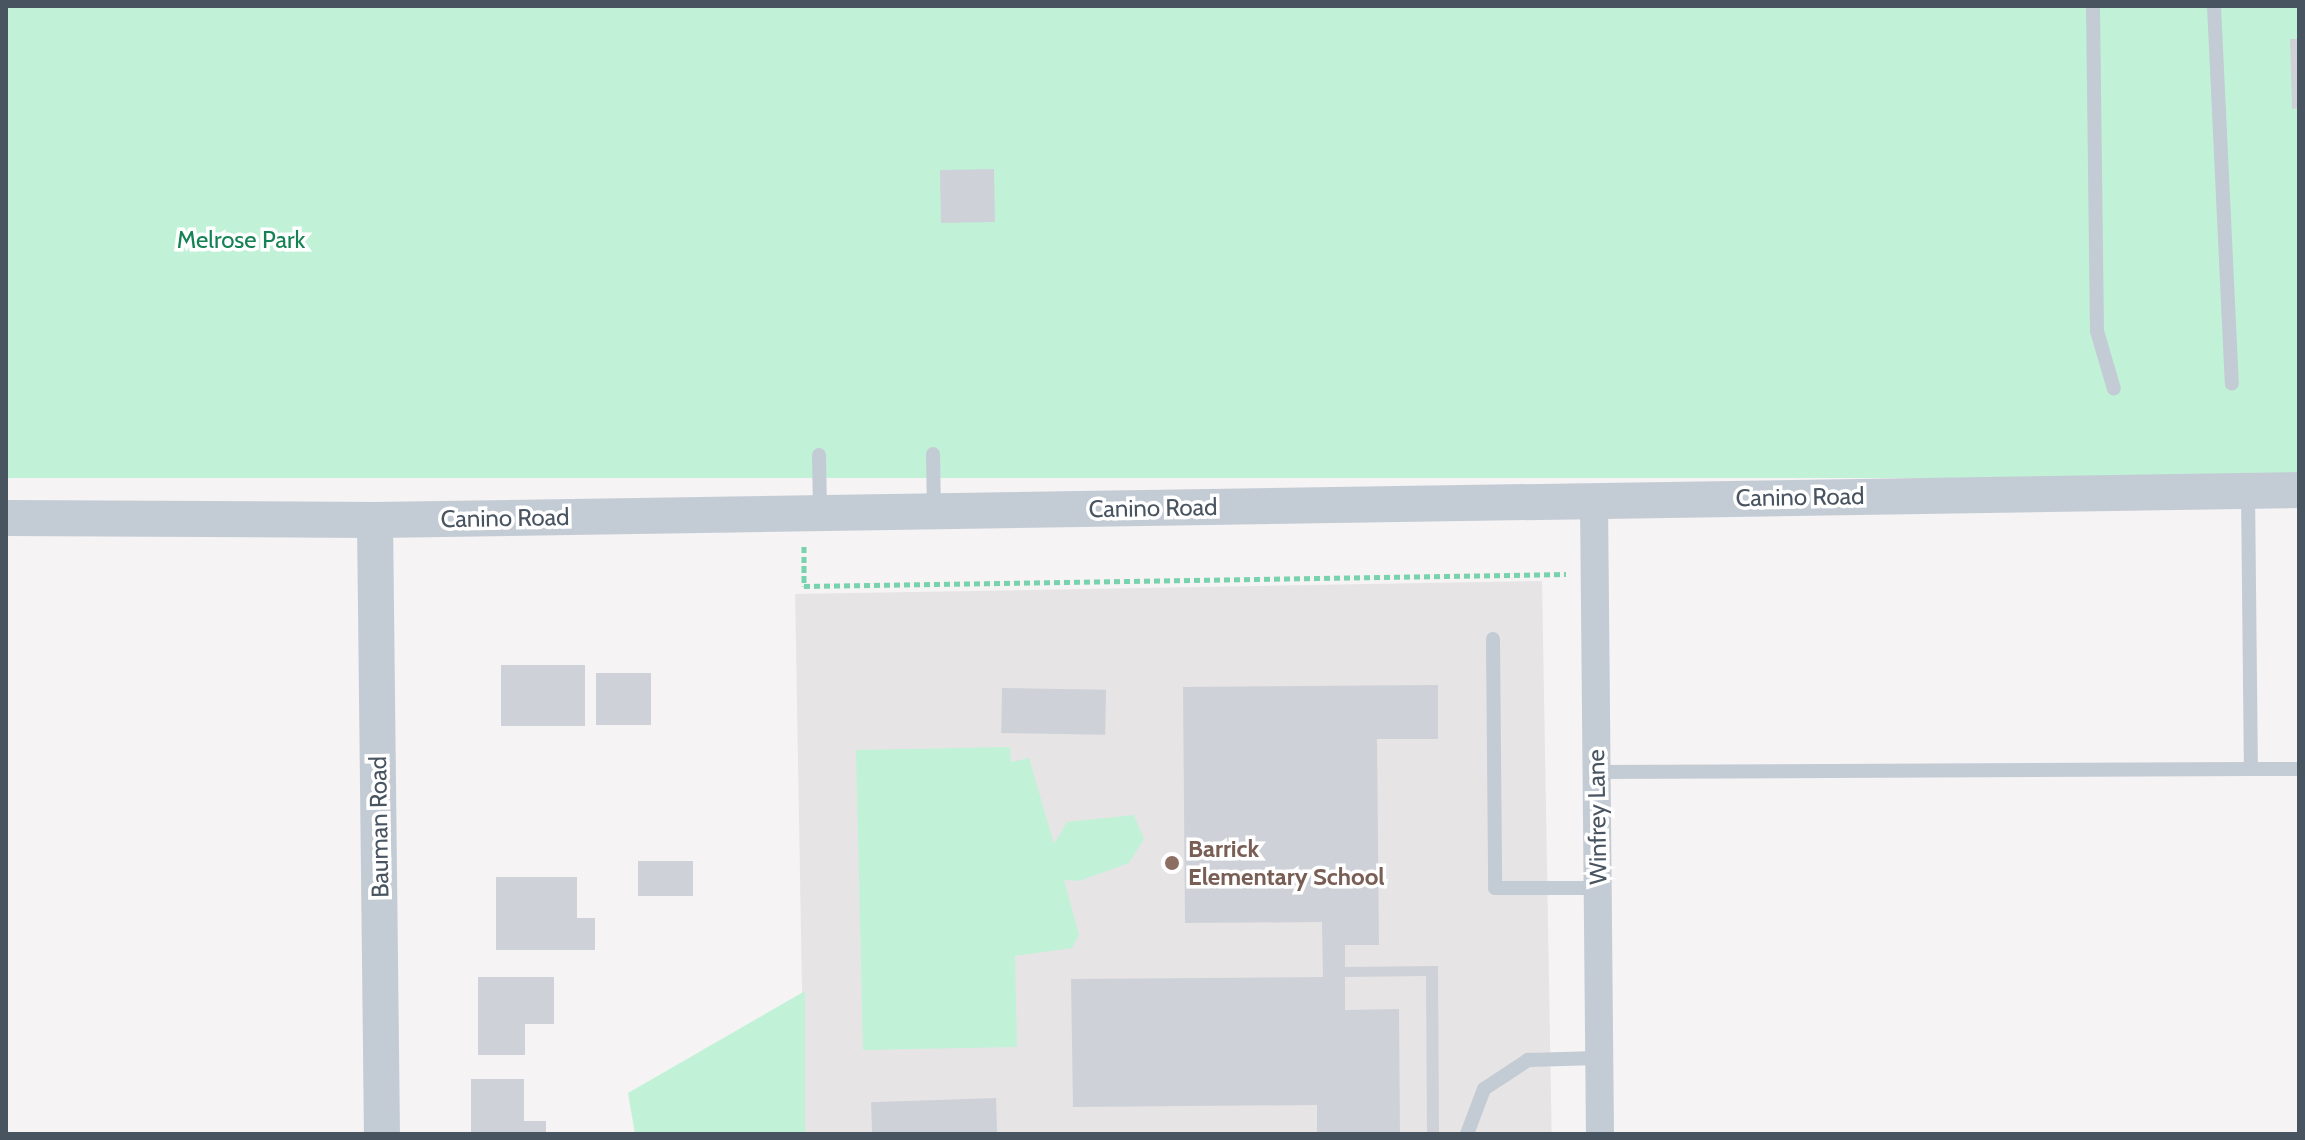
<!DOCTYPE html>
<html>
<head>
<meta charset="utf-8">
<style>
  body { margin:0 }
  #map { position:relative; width:2305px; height:1140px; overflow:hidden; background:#f5f3f3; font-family:Cabin,sans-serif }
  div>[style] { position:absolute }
  .education>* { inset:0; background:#e6e4e5; transform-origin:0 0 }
  .green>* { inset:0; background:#c1f2d8; transform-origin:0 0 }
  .building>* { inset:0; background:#ced1d7; transform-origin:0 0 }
  .path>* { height:5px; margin-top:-2.5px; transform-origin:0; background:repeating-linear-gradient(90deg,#78d2ad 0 6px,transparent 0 10px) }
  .service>* { height:14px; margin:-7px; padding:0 7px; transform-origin:7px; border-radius:7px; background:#c3cbd4 }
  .minor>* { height:28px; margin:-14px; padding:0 14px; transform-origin:14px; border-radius:14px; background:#c3cbd4 }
  .tertiary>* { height:36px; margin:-18px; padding:0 18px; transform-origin:18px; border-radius:18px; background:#c3cbd4 }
  .dots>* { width:22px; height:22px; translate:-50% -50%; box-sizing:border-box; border:4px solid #fff; border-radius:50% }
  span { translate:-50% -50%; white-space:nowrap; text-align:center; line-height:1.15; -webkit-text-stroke:7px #fff; paint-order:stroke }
  .park-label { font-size:24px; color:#158254 }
  .street-label { font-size:24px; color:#495461 }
  .education-label { font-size:24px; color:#785e54; font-weight:700 }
  .left { translate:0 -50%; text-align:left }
  .frame { position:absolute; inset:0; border:8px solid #495461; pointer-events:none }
</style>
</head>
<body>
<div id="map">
  <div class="education">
    <div style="left:1542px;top:581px;width:553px;height:747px;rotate:89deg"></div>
  </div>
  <div class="green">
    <div style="left:6px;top:6px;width:2293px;height:472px"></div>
    <div style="clip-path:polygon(1010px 747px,1011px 762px,1029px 758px,1054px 844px,1067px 822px,1134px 815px,1144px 839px,1129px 863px,1079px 881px,1064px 880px,1079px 935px,1072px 948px,1015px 956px,1017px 1047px,863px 1050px,856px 750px)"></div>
    <div style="clip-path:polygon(805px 991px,805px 1134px,635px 1134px,628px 1093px)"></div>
  </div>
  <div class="building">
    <div style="clip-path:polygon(2290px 39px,2299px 39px,2299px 108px,2292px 109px)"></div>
    <div style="left:994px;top:169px;width:53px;height:54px;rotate:89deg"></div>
    <div style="left:501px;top:665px;width:84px;height:61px"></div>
    <div style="left:596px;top:673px;width:55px;height:52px"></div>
    <div style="clip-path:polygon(1438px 685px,1438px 739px,1377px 739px,1379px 945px,1345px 945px,1345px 967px,1438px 966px,1439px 1134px,1427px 1134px,1426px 976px,1345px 977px,1345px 1010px,1399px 1009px,1400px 1134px,1317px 1134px,1317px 1105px,1073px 1107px,1071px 979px,1323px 977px,1322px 922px,1185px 923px,1183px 687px)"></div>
    <div style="left:1002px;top:688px;width:104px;height:45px;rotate:1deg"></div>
    <div style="left:638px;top:861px;width:55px;height:35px"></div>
    <div style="clip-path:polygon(496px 877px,577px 877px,577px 918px,595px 918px,595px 950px,496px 950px)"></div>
    <div style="clip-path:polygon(478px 977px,554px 977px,554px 1024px,525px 1024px,525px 1055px,478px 1055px)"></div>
    <div style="clip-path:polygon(471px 1079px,524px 1079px,524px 1121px,546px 1121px,546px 1134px,471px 1134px)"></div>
    <div style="left:996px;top:1098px;width:36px;height:125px;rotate:88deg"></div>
  </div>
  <div class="path">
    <div style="left:804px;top:546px;width:40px;rotate:90deg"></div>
    <div style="left:804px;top:586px;width:762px;rotate:-0.9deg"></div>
  </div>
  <div class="service">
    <div style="left:2093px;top:6px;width:325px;rotate:89.3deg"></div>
    <div style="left:2097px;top:331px;width:60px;rotate:73.7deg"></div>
    <div style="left:2214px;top:6px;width:378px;rotate:87.3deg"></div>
    <div style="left:933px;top:454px;width:57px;rotate:89deg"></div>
    <div style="left:819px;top:455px;width:58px;rotate:89deg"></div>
    <div style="left:2248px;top:491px;width:278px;rotate:89.4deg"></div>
    <div style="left:2251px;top:769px;width:48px"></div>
    <div style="left:1493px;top:639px;width:249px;rotate:89.5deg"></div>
    <div style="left:1495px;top:888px;width:103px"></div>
    <div style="left:1596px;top:772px;width:655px;rotate:-0.26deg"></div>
    <div style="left:1467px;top:1134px;width:48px;rotate:-69.3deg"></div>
    <div style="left:1484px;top:1089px;width:53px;rotate:-33.4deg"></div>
    <div style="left:1528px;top:1060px;width:70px;rotate:-1.6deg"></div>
  </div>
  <div class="minor">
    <div style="left:1594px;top:500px;width:634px;rotate:89.46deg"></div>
  </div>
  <div class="tertiary">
    <div style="left:6px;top:518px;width:369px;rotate:0.3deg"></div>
    <div style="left:375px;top:520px;width:1924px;rotate:-0.89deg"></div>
    <div style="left:375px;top:520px;width:614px;rotate:89.35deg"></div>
  </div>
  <div class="dots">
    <div style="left:1172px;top:863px;background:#8d6e63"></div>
  </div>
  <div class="park-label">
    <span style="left:241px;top:240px">Melrose Park</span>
  </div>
  <div class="street-label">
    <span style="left:1800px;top:497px;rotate:-1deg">Canino Road</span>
    <span style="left:1153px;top:508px;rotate:-1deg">Canino Road</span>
    <span style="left:505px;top:518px;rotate:-1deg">Canino Road</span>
    <span style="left:1597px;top:817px;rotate:-91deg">Winfrey Lane</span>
    <span style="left:379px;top:827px;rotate:-91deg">Bauman Road</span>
  </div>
  <div class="education-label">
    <span class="left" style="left:1188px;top:863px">Barrick<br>Elementary School</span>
  </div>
  <div class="frame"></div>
</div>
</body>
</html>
